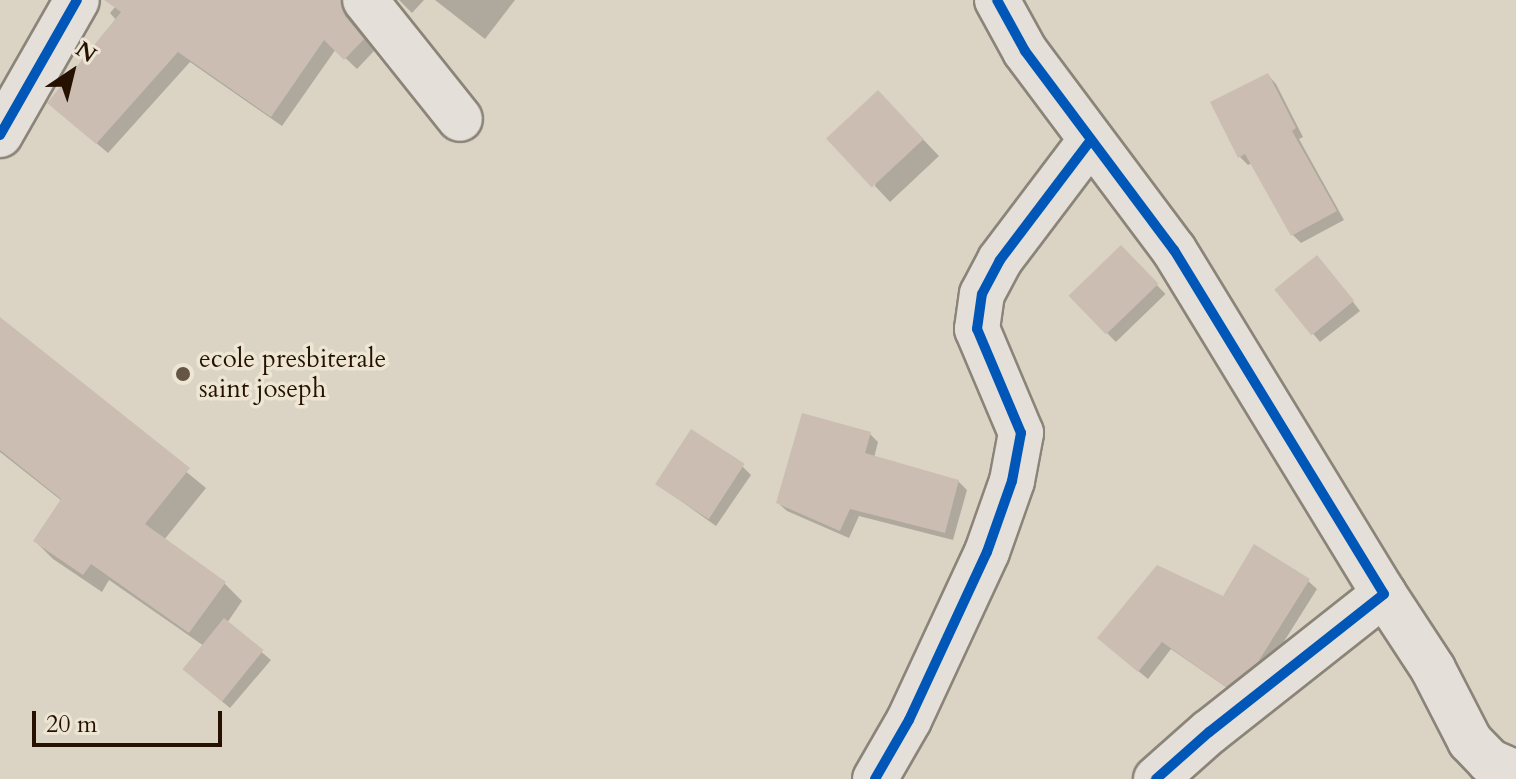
<!DOCTYPE html>
<html>
<head>
<meta charset="utf-8">
<style>
  body { margin:0 }
  #map { position:relative; width:1516px; height:779px; overflow:hidden; background:#dbd4c5; font-family:Cardo,serif }
  div>[style] { position:absolute }
  .shadow>* { inset:0; background:#0003; transform-origin:0 0 }
  .building>* { inset:0; background:#cbbdb2; transform-origin:0 0 }
  .roads { filter:drop-shadow(2px 0 #8b8479) drop-shadow(-2px 0 #8b8479) drop-shadow(0 2px #8b8479) drop-shadow(0 -2px #8b8479) }
  .street>* { height:44px; margin:-22px; padding:0 22px; transform-origin:22px; border-radius:22px; background:#e4e0d9 }
  .cycleway>* { height:10px; margin:-5px; padding:0 5px; transform-origin:5px; border-radius:5px; background:#0057b8 }
  .dots>* { width:22px; height:22px; translate:-50% -50%; box-sizing:border-box; border:4px solid #ede6d4; border-radius:50% }
  span { translate:-50% -50%; white-space:nowrap; text-align:center; line-height:1.15; -webkit-text-stroke:7px #ede6d4; paint-order:stroke }
  .poi-label { font-size:26px; color:#261100 }
  .left { translate:0 -50%; text-align:left }
  .north { position:absolute; left:32px; top:32px; width:80px; height:80px; -webkit-text-stroke:6px #ede6d4; paint-order:stroke; rotate:35deg; font-size:22px; font-weight:700; line-height:32px; text-align:center; color:#261100 }
  .north::after { content:''; display:block; margin:auto; width:28px; height:36px; background:#261100; clip-path:polygon(50% 0,100% 100%,50% 72%,0 100%) }
  .scale { position:absolute; left:32px; top:711px; width:190px; height:36px; box-sizing:border-box; border:4px solid #261100; border-top:0; padding-left:10px; font-size:24px; line-height:28px; white-space:nowrap; color:#261100; -webkit-text-stroke:6px #ede6d4; paint-order:stroke }
</style>
</head>
<body>
<div id="map">
  <div class="shadow">
    <div style="clip-path:polygon(121px 0,354px 0,351px 17px,374px 51px,357px 69px,336px 49px,282px 126px,190px 62px,108px 153px,61px 113px,117px 21px,110px 13px)"></div>
    <div style="clip-path:polygon(399px 0,424px 0,412px 13px)"></div>
    <div style="clip-path:polygon(435px 0,515px 0,485px 39px)"></div>
    <div style="clip-path:polygon(1268px 75px,1276px 84px,1303px 137px,1299px 139px,1344px 220px,1301px 243px,1293px 235px,1252px 163px,1248px 165px,1240px 157px)"></div>
    <div style="clip-path:polygon(894px 109px,939px 156px,890px 202px,875px 186px)"></div>
    <div style="left:1121px;top:248px;width:64px;height:69px;rotate:46deg"></div>
    <div style="clip-path:polygon(1325px 266px,1360px 311px,1320px 342px,1277px 290px)"></div>
    <div style="clip-path:polygon(0 319px,206px 488px,164px 540px,224px 583px,242px 601px,227px 623px,271px 660px,230px 708px,194px 678px,204px 646px,109px 580px,102px 592px,53px 559px,35px 541px,62px 501px,0 452px)"></div>
    <div style="clip-path:polygon(870px 434px,878px 442px,874px 458px,958px 481px,967px 490px,953px 540px,859px 516px,849px 538px,787px 511px,778px 503px)"></div>
    <div style="clip-path:polygon(742px 466px,751px 475px,716px 526px,657px 484px)"></div>
    <div style="clip-path:polygon(1308px 581px,1317px 589px,1266px 670px,1236px 694px,1171px 649px,1148px 679px,1108px 646px,1224px 599px)"></div>
  </div>
  <div class="building">
    <div style="clip-path:polygon(104px 0,341px 0,345px 16px,364px 39px,344px 60px,324px 40px,271px 117px,178px 52px,96px 144px,47px 103px,121px 12px)"></div>
    <div style="clip-path:polygon(1268px 73px,1296px 128px,1292px 131px,1337px 211px,1291px 236px,1245px 154px,1238px 158px,1210px 102px)"></div>
    <div style="left:878px;top:90px;width:67px;height:71px;rotate:47deg"></div>
    <div style="left:1121px;top:245px;width:54px;height:73px;rotate:46deg"></div>
    <div style="left:1317px;top:255px;width:59px;height:55px;rotate:51deg"></div>
    <div style="clip-path:polygon(0 317px,190px 468px,145px 524px,226px 582px,189px 633px,91px 564px,83px 575px,33px 541px,61px 499px,0 450px)"></div>
    <div style="clip-path:polygon(802px 413px,871px 432px,865px 453px,959px 480px,945px 533px,850px 509px,840px 531px,776px 503px)"></div>
    <div style="left:691px;top:429px;width:64px;height:66px;rotate:33deg"></div>
    <div style="clip-path:polygon(1254px 544px,1310px 579px,1258px 662px,1226px 687px,1162px 642px,1138px 672px,1097px 638px,1157px 565px,1223px 596px)"></div>
    <div style="left:224px;top:618px;width:51px;height:66px;rotate:39deg"></div>
  </div>
  <div class="roads">
    <div class="street">
      <div style="left:365px;top:0;width:152px;rotate:51.4deg"></div>
      <div style="left:997px;top:0;width:58px;rotate:61.2deg"></div>
      <div style="left:1025px;top:51px;width:249px;rotate:53.2deg"></div>
      <div style="left:1174px;top:250px;width:403px;rotate:58.6deg"></div>
      <div style="left:1384px;top:594px;width:223px;rotate:141.7deg"></div>
      <div style="left:1209px;top:732px;width:71px;rotate:138.4deg"></div>
      <div style="left:0;top:135px;width:155px;rotate:-60.3deg"></div>
      <div style="left:1384px;top:594px;width:90px;rotate:56.8deg"></div>
      <div style="left:1433px;top:669px;width:81px;rotate:62.8deg"></div>
      <div style="left:1470px;top:741px;width:28px;rotate:46deg"></div>
      <div style="left:1489px;top:761px;width:30px;rotate:24deg"></div>
      <div style="left:875px;top:779px;width:68px;rotate:-60deg"></div>
      <div style="left:909px;top:720px;width:185px;rotate:-65.1deg"></div>
      <div style="left:987px;top:552px;width:75px;rotate:-70.6deg"></div>
      <div style="left:1012px;top:481px;width:49px;rotate:-79.4deg"></div>
      <div style="left:1021px;top:433px;width:113px;rotate:-112.9deg"></div>
      <div style="left:977px;top:329px;width:35px;rotate:-82deg"></div>
      <div style="left:982px;top:294px;width:38px;rotate:-62deg"></div>
      <div style="left:1000px;top:260px;width:149px;rotate:-52.9deg"></div>
    </div>
  </div>
  <div class="cycleway">
    <div style="left:997px;top:0;width:58px;rotate:61.2deg"></div>
    <div style="left:1025px;top:51px;width:249px;rotate:53.2deg"></div>
    <div style="left:1174px;top:250px;width:403px;rotate:58.6deg"></div>
    <div style="left:1384px;top:594px;width:223px;rotate:141.7deg"></div>
    <div style="left:1209px;top:732px;width:71px;rotate:138.4deg"></div>
    <div style="left:0;top:135px;width:155px;rotate:-60.3deg"></div>
    <div style="left:875px;top:779px;width:68px;rotate:-60deg"></div>
    <div style="left:909px;top:720px;width:185px;rotate:-65.1deg"></div>
    <div style="left:987px;top:552px;width:75px;rotate:-70.6deg"></div>
    <div style="left:1012px;top:481px;width:49px;rotate:-79.4deg"></div>
    <div style="left:1021px;top:433px;width:113px;rotate:-112.9deg"></div>
    <div style="left:977px;top:329px;width:35px;rotate:-82deg"></div>
    <div style="left:982px;top:294px;width:38px;rotate:-62deg"></div>
    <div style="left:1000px;top:260px;width:149px;rotate:-52.9deg"></div>
  </div>
  <div class="dots">
    <div style="left:183px;top:374px;background:#655545"></div>
  </div>
  <div class="poi-label">
    <span class="left" style="left:199px;top:374px">ecole presbiterale<br>saint joseph</span>
  </div>
  <div class="north">N</div>
  <div class="scale">20 m</div>
</div>
</body>
</html>
